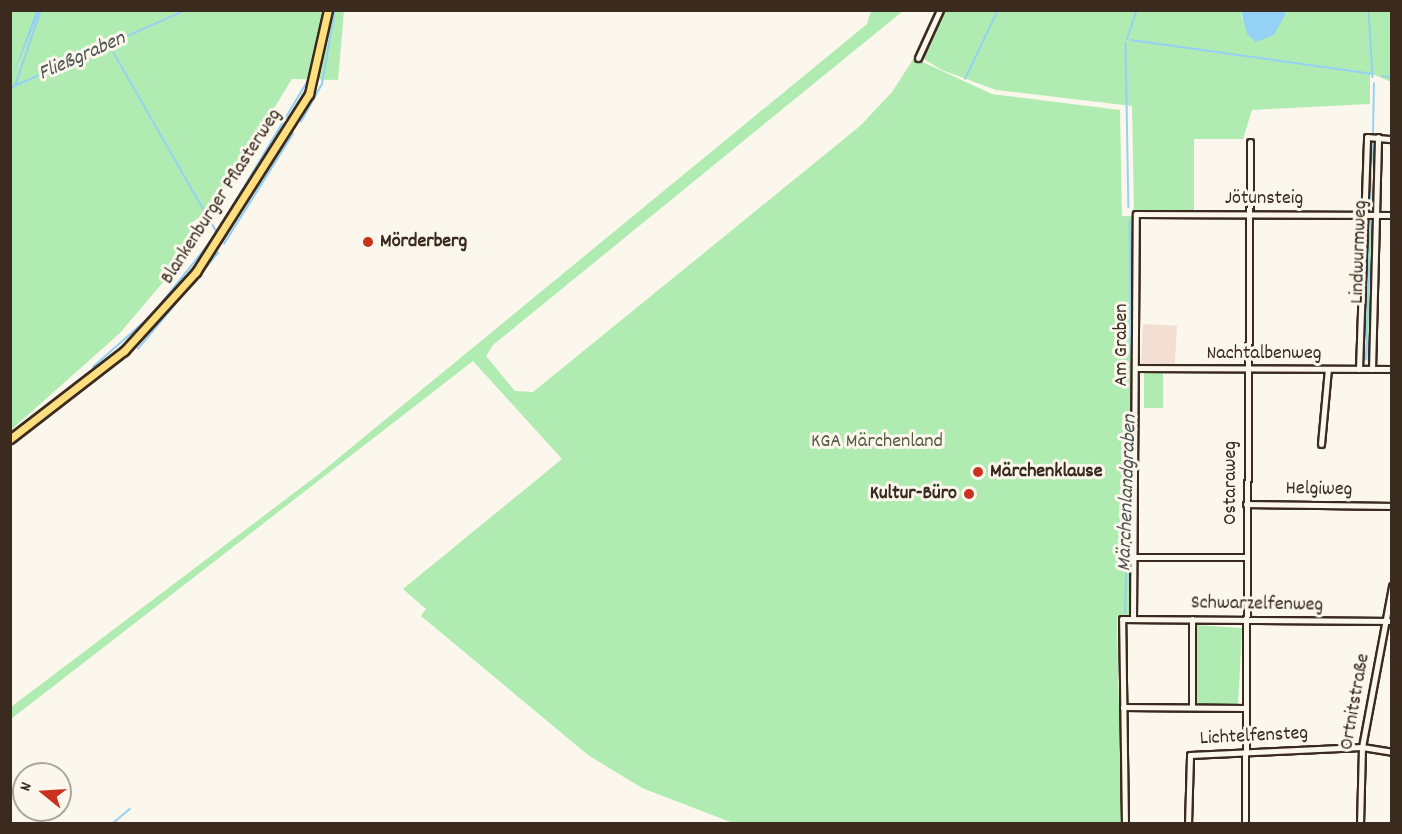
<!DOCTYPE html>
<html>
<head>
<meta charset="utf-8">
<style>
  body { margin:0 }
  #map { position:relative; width:1402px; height:834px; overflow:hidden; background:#fbf7ec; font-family:Dekko,sans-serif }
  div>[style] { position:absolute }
  .built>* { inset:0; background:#f2ded3; transform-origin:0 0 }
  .green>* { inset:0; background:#b0ecb2; transform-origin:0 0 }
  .water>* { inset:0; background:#94d1f5 }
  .stream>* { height:1.5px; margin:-0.75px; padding:0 0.75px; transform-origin:0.75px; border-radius:0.75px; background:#94d1f5 }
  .roads { filter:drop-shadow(2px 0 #3b2a1e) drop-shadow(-2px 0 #3b2a1e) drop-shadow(0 2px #3b2a1e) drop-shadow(0 -2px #3b2a1e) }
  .minor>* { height:5px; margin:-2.5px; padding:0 2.5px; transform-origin:2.5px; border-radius:2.5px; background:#fbf7ec }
  .major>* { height:7px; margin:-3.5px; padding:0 3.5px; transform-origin:3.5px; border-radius:3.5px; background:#fedf80 }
  .dots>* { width:16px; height:16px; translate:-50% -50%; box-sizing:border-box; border:3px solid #fbf7ec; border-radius:50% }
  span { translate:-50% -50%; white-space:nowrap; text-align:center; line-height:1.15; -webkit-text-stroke:6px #fbf7ec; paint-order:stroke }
  .street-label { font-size:20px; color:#3b2a1e }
  .poi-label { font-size:20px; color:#3b2a1e; font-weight:700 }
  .left { translate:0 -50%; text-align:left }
  .right { translate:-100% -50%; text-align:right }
  .park-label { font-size:20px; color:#585a43 }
  .water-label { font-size:21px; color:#515454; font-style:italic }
  .frame { position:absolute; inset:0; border:12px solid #3b2a1e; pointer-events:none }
  .north { position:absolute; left:12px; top:762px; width:60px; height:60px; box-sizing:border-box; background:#fbf7ec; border:2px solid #aea59a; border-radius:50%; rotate:288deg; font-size:16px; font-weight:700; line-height:24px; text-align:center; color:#3b2a1e }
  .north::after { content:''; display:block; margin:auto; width:21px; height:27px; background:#c8321e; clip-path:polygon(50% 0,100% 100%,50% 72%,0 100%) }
</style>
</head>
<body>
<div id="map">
  <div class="built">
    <div style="left:1143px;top:324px;width:34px;height:42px;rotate:3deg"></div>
  </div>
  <div class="green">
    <div style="clip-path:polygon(11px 11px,344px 11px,338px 80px,292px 79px,212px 209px,191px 223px,198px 241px,120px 333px,11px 430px)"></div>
    <div style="clip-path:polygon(871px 11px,903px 11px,493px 345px,486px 356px,515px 391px,533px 392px,860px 126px,892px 92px,914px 58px,992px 94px,1120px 110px,1122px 216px,1133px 216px,1135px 367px,1131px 617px,1117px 617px,1117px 631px,1122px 823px,733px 823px,642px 788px,588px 755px,421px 616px,426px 609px,403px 589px,562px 459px,473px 361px,11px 719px,11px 707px,319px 474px,867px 24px)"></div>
    <div style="clip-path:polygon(943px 11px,1241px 11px,1242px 19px,1285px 15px,1285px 11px,1391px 11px,1391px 82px,1370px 73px,1370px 104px,1252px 110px,1243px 139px,1194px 139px,1194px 212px,1134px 211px,1132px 106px,996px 90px,942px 70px,922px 58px)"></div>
    <div style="left:1370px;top:138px;width:6px;height:75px;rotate:9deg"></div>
    <div style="clip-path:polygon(1370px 217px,1375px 220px,1367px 367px,1365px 222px)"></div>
    <div style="left:1144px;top:373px;width:19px;height:35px"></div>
    <div style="clip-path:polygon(1195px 625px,1242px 628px,1238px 706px,1200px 705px,1194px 699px)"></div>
  </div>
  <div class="water">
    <div style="clip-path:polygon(36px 11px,40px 11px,12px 77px)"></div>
    <div style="clip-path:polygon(1241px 11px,1285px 11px,1285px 15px,1274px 35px,1256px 42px,1247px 34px)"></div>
  </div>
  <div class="stream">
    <div style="left:1369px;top:10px;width:67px;rotate:86.6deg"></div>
    <div style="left:320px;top:30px;width:20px;rotate:-81deg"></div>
    <div style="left:1127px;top:39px;width:31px;rotate:-71deg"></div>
    <div style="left:1131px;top:40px;width:244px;rotate:8deg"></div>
    <div style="left:1126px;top:43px;width:164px;rotate:89deg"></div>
    <div style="left:114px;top:53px;width:183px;rotate:60.2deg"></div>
    <div style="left:1382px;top:76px;width:10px;rotate:6deg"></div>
    <div style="left:965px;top:79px;width:76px;rotate:-64.4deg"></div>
    <div style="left:15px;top:86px;width:80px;rotate:-71.1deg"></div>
    <div style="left:10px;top:88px;width:193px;rotate:-23.9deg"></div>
    <div style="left:301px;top:122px;width:43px;rotate:-61.1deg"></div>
    <div style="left:322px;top:84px;width:75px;rotate:-80deg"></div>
    <div style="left:1373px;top:134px;width:50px;rotate:-88.9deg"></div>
    <div style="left:1370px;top:209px;width:69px;rotate:-88.3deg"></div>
    <div style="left:208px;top:217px;width:17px;rotate:59deg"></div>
    <div style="left:217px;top:232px;width:179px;rotate:-59deg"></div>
    <div style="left:1130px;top:220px;width:145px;rotate:89.2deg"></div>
    <div style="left:224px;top:244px;width:130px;rotate:-57.9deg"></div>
    <div style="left:138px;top:349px;width:125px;rotate:-50.2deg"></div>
    <div style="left:1366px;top:360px;width:141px;rotate:-88.4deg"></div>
    <div style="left:93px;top:367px;width:79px;rotate:-41.4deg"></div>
    <div style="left:152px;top:315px;width:95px;rotate:-51.4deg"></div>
    <div style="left:1125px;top:613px;width:241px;rotate:-88.3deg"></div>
    <div style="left:112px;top:824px;width:23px;rotate:-40deg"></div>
  </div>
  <div class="roads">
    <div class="minor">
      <div style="left:918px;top:58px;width:53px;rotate:-65.4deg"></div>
      <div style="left:1137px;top:368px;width:255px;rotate:0.2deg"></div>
      <div style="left:1359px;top:369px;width:232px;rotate:-88deg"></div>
      <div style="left:1367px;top:137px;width:25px;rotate:5deg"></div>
      <div style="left:1372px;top:369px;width:232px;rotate:-88.5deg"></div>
      <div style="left:1321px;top:444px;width:75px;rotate:-84.7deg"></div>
      <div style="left:1246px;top:504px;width:146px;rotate:0.8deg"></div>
      <div style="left:1135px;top:557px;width:111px"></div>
      <div style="left:1133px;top:619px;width:405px;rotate:-89.6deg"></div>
      <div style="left:1136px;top:214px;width:256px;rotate:0.2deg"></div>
      <div style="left:1192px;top:619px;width:88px;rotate:90deg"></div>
      <div style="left:1123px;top:707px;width:122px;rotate:0.5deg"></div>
      <div style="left:1125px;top:824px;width:205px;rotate:-90.8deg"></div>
      <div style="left:1122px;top:619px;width:270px;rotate:0.4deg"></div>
      <div style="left:1188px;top:824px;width:69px;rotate:-88.3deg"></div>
      <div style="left:1190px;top:755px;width:172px;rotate:-2.7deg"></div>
      <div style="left:1362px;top:747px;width:30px;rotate:9deg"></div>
      <div style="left:1245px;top:824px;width:682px;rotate:-89.58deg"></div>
      <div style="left:1360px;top:824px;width:77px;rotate:-88.5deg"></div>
      <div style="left:1362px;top:747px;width:164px;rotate:-79.4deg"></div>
    </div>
    <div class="major">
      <div style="left:10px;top:439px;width:144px;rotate:-37.7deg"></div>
      <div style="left:124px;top:351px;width:107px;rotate:-47.7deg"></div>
      <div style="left:196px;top:272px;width:211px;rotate:-57.6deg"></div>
      <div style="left:309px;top:94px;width:86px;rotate:-77.3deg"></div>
    </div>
  </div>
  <div class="dots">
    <div style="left:368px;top:242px;background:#c8321e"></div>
    <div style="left:978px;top:472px;background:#c8321e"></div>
    <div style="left:969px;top:494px;background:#c8321e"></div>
  </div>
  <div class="street-label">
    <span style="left:222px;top:197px;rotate:-57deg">Blankenburger Pflasterweg</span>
    <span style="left:1264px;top:199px">Jötunsteig</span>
    <span style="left:1360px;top:252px;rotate:-88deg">Lindwurmweg</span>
    <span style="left:1122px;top:345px;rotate:-90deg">Am Graben</span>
    <span style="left:1264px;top:354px">Nachtalbenweg</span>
    <span style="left:1231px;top:483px;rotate:-90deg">Ostaraweg</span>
    <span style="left:1319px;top:490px;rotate:1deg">Helgiweg</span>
    <span style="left:1257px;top:605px;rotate:1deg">Schwarzelfenweg</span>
    <span style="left:1356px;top:702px;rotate:-80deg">Ortnitstraße</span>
    <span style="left:1254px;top:737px;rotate:-3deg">Lichtelfensteg</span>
  </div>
  <div class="poi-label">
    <span class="left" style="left:380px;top:242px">Mörderberg</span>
    <span class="left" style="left:990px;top:472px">Märchenklause</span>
    <span class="right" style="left:957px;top:494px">Kultur-Büro</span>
  </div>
  <div class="park-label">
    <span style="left:877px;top:442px">KGA Märchenland</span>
  </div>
  <div class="water-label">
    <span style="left:82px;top:57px;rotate:-24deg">Fließgraben</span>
    <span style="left:1128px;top:493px;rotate:-88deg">Märchenlandgraben</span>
  </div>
  <div class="frame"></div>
  <div class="north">N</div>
</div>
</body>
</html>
